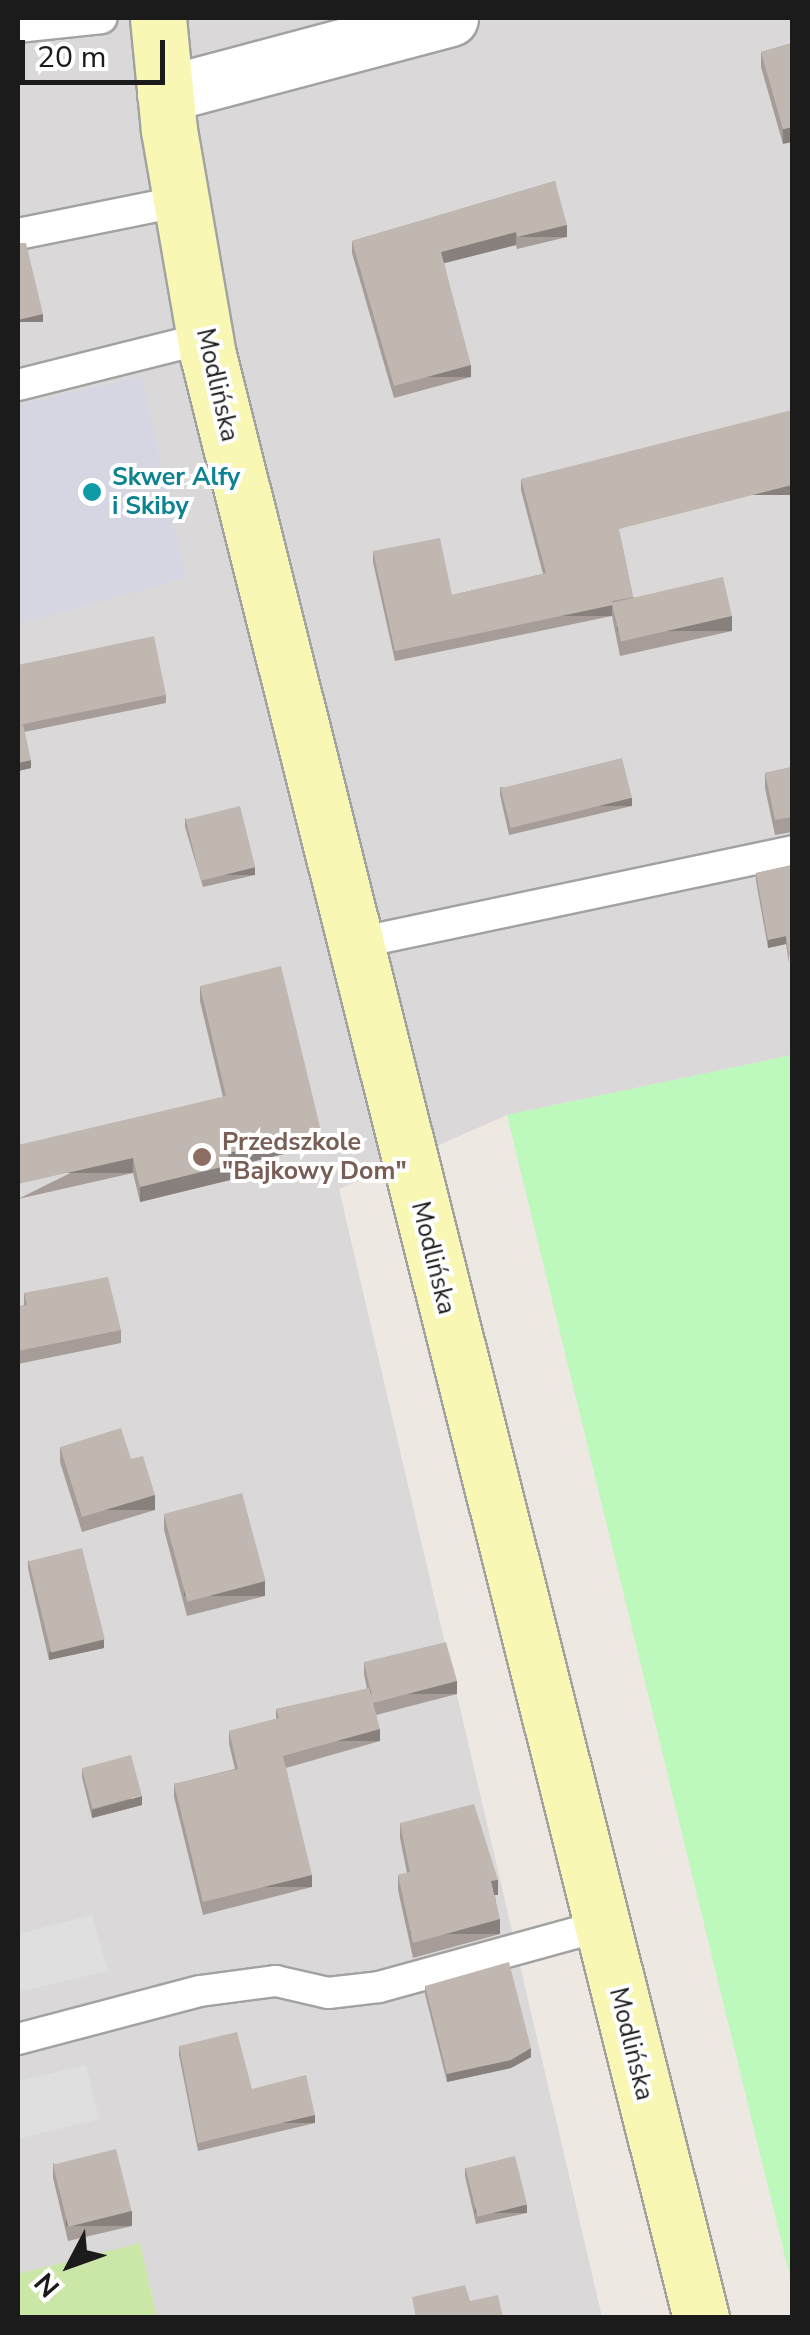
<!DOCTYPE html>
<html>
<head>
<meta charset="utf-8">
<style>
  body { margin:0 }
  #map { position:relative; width:810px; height:2335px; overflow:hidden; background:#ede8e1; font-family:"Nunito Sans",sans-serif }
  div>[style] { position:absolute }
  .residential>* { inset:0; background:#dad8d8 }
  .grass>* { inset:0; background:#cbe7a7 }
  .park>* { inset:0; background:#bdf8bd }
  .parking>* { inset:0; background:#dfdfdf }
  .plaza>* { inset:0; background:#d5d6e2 }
  .roads { filter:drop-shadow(2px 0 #a2a2a2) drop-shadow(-2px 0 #a2a2a2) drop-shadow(0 2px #a2a2a2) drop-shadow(0 -2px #a2a2a2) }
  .lane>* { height:30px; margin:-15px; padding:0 15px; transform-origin:15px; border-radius:15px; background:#fff }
  .street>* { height:55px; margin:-27.5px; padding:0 27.5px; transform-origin:27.5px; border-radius:27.5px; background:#fff }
  .secondary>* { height:55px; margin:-27.5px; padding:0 27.5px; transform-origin:27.5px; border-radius:27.5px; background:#f8f7b4 }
  .wall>* { inset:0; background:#a69d98 }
  .shaded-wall>* { inset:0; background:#87807c; transform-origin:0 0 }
  .building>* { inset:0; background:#c1b7b1; transform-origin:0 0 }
  .dots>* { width:28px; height:28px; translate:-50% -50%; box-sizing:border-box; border:5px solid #fff; border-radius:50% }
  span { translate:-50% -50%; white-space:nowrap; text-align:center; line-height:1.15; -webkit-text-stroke:8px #fff; paint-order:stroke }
  .street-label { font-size:25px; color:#1b1b1b }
  .culture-label { font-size:25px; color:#0d838f; font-weight:700 }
  .left { translate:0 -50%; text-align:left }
  .education-label { font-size:25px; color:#785e54; font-weight:700 }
  .frame { position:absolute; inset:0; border:20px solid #1b1b1b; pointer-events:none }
  .north { position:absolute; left:20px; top:2215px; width:100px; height:100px; -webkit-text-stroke:8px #fff; paint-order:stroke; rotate:229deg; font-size:28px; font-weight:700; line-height:40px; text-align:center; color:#1b1b1b }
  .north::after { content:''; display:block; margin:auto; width:35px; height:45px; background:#1b1b1b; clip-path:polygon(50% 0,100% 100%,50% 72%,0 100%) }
  .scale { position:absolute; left:20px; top:40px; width:145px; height:45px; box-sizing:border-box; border:5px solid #1b1b1b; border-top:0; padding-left:12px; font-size:30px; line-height:35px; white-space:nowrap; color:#1b1b1b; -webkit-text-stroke:8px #fff; paint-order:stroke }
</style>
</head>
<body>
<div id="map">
  <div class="residential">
    <div style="clip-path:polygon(18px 18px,792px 18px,792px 1055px,507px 1115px,339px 1189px,602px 2317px,157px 2317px,140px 2244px,18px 2274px)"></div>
  </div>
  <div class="grass">
    <div style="clip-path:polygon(140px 2243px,157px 2317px,18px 2317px,18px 2274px)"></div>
  </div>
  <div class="park">
    <div style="clip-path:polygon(792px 1055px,792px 2285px,507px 1115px)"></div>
  </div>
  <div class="parking">
    <div style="clip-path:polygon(92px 1915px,108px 1971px,18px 1992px,18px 1934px)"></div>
    <div style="clip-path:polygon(86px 2065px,99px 2119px,18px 2139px,18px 2081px)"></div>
  </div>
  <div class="plaza">
    <div style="clip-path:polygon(142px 376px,186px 578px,18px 624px,18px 405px)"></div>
  </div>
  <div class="roads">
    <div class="lane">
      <div style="left:18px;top:27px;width:84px;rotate:-6.1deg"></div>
      <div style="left:18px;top:234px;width:166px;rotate:-11.4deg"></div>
      <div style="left:18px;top:385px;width:193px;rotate:-14.1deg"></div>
      <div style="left:357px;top:943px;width:445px;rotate:-11.9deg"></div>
      <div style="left:18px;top:2039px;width:188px;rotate:-14.8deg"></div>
      <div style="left:200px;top:1991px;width:77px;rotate:-7.5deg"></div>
      <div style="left:276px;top:1981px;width:53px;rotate:13deg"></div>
      <div style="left:328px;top:1993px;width:51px;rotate:-6.7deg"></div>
      <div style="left:379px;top:1987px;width:229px;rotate:-15.4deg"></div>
    </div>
    <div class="street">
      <div style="left:165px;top:94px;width:295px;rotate:-14.9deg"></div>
    </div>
    <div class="secondary">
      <div style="left:158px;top:18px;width:113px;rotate:84.4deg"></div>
      <div style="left:169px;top:130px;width:228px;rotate:80.2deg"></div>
      <div style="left:208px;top:355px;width:2024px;rotate:75.9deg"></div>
    </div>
  </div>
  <div class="wall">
    <div style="clip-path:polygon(792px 43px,783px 144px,761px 67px,761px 52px)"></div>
    <div style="clip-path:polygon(555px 181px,567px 237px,517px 249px,516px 245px,444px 263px,471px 377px,394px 398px,352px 253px,352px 241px)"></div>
    <div style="clip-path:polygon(521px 479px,621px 539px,633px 597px,732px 631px,620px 656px,612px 616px,395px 661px,373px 562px,373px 551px,452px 595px,543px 574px,521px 490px)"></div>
    <div style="clip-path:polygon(18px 665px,166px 695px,166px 703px,24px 732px,31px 768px,18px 771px)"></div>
    <div style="clip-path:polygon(792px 767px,792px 832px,775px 835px,765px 788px,765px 773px)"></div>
    <div style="clip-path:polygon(500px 787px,632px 806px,509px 835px,500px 795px)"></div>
    <div style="clip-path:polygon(185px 818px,255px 875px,203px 887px,185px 827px)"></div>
    <div style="clip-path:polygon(792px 865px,789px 963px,786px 944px,768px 948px,756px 881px,756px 873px)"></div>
    <div style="clip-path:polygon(200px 986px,321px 1145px,230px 1167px,230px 1180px,140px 1202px,133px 1173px,18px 1199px,223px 1097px,200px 1001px)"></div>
    <div style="clip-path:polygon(24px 1293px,121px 1330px,121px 1343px,18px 1364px,18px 1307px,24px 1305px)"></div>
    <div style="clip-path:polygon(60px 1447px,131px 1459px,155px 1510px,82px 1532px,60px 1462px)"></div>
    <div style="clip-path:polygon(164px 1515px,265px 1596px,187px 1616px,164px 1530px)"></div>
    <div style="clip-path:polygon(28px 1560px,104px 1648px,49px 1660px,28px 1568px)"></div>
    <div style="clip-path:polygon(364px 1662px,457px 1694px,376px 1715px,380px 1741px,286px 1768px,312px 1887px,203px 1915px,174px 1797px,174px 1784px,235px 1769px,229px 1744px,229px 1731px,276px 1719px,276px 1709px,367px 1689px,364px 1674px)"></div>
    <div style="clip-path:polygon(82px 1769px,142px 1805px,92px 1818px,82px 1777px)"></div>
    <div style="clip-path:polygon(400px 1823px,498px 1895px,495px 1895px,500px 1934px,413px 1958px,398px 1890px,398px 1875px,407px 1873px,400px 1838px)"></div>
    <div style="clip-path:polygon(425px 1986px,531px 2057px,511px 2068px,447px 2082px,425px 1994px)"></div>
    <div style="clip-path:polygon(179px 2046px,252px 2089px,315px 2123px,198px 2151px,179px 2055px)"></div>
    <div style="clip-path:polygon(53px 2163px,132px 2226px,68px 2241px,53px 2178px)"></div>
    <div style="clip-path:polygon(465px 2168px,527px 2213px,476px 2224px,465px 2176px)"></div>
  </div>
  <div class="shaded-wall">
    <div style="clip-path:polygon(792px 127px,792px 142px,783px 144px,783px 129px)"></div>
    <div style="left:567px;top:225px;width:12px;height:51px;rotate:90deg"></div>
    <div style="clip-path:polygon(516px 232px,516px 245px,441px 264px,441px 252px)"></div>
    <div style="left:43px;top:314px;width:8px;height:26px;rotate:90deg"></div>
    <div style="left:471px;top:365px;width:12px;height:80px;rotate:90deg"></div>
    <div style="left:792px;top:485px;width:10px;height:179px;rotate:90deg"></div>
    <div style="left:612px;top:605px;width:11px;height:222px;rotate:90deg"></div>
    <div style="left:732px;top:616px;width:15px;height:115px;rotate:90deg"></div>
    <div style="clip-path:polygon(31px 760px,31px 768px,18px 771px,18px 763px)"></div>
    <div style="left:632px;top:798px;width:8px;height:126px;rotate:90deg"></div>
    <div style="left:255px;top:867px;width:8px;height:53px;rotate:90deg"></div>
    <div style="clip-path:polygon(786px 936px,786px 944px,768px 948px,768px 940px)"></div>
    <div style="clip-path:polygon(321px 1131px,321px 1145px,230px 1167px,230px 1180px,140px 1202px,140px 1187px,228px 1153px)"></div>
    <div style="left:133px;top:1158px;width:15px;height:118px;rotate:90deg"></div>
    <div style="left:155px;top:1495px;width:15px;height:76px;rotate:90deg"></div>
    <div style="left:265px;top:1581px;width:15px;height:81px;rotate:90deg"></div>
    <div style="clip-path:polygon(104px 1639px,104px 1648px,49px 1660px,49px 1652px)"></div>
    <div style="left:457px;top:1681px;width:13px;height:87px;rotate:90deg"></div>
    <div style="left:380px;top:1729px;width:12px;height:101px;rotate:90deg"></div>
    <div style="clip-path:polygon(142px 1796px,142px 1805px,92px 1818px,92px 1810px)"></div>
    <div style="left:312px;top:1875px;width:12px;height:112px;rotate:90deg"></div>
    <div style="left:498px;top:1880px;width:15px;height:7px;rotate:90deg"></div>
    <div style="left:500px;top:1919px;width:15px;height:90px;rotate:90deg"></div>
    <div style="clip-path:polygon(531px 2048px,531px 2057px,511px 2068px,447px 2082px,447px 2074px)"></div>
    <div style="left:315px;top:2115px;width:8px;height:120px;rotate:90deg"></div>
    <div style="left:527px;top:2205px;width:8px;height:52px;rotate:90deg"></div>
    <div style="left:132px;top:2211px;width:15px;height:66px;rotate:90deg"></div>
  </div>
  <div class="building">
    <div style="clip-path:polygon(792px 43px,792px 127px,783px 129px,761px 52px)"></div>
    <div style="clip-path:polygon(555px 181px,567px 225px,517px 237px,516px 232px,441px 252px,471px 365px,394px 386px,352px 241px)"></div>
    <div style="clip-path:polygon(18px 243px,26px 243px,43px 314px,18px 320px)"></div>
    <div style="clip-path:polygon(792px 410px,792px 485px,619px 529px,633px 597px,612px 601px,613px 605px,395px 651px,373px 551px,440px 538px,452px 595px,546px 573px,521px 479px)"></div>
    <div style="left:723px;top:577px;width:40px;height:114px;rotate:77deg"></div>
    <div style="clip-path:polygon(154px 636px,166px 695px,23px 724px,31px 760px,18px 763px,18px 665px)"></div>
    <div style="left:622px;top:758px;width:41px;height:125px;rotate:76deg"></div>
    <div style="clip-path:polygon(792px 767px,792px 817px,775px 820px,765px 773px)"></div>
    <div style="left:240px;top:806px;width:63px;height:56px;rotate:76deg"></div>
    <div style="clip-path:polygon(792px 865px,792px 954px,789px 955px,786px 936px,768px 940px,756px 873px)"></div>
    <div style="clip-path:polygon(281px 966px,321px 1131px,228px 1153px,230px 1165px,140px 1187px,133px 1158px,18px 1184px,18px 1145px,226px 1096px,200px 986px)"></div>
    <div style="clip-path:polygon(108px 1277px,121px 1330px,18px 1351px,18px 1307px,27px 1305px,24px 1293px)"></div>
    <div style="clip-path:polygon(121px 1428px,131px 1459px,143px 1456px,155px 1495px,82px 1517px,60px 1447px)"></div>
    <div style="left:242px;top:1493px;width:91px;height:81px;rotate:75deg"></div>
    <div style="left:82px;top:1548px;width:94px;height:55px;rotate:76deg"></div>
    <div style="clip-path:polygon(446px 1642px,457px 1681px,373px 1703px,380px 1729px,283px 1756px,312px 1875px,203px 1902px,174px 1784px,238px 1769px,229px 1731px,279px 1718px,276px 1709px,369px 1688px,373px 1701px,364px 1662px)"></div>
    <div style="left:131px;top:1755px;width:42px;height:51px;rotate:75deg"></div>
    <div style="clip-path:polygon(474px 1804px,498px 1880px,491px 1881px,500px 1919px,413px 1943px,398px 1875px,410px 1872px,400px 1823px)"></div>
    <div style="clip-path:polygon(509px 1962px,531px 2048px,511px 2060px,447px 2074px,425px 1986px)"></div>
    <div style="clip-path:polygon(237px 2032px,252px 2089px,306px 2075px,315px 2115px,198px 2143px,179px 2046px)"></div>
    <div style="left:116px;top:2149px;width:64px;height:65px;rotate:76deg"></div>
    <div style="left:515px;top:2156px;width:50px;height:51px;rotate:76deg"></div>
    <div style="clip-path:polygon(465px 2285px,470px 2301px,498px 2295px,503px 2318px,416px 2318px,412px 2297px)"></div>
  </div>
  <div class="dots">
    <div style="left:92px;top:492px;background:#0f9aa8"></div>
    <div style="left:202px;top:1157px;background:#8d6e63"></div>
  </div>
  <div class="street-label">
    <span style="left:217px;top:385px;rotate:77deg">Modlińska</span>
    <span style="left:433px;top:1258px;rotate:76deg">Modlińska</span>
    <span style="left:631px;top:2044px;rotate:76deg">Modlińska</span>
  </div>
  <div class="culture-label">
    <span class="left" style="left:112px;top:492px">Skwer Alfy<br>i Skiby</span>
  </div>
  <div class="education-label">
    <span class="left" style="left:222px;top:1157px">Przedszkole<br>"Bajkowy Dom"</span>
  </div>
  <div class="frame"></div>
  <div class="north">N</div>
  <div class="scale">20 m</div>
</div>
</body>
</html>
